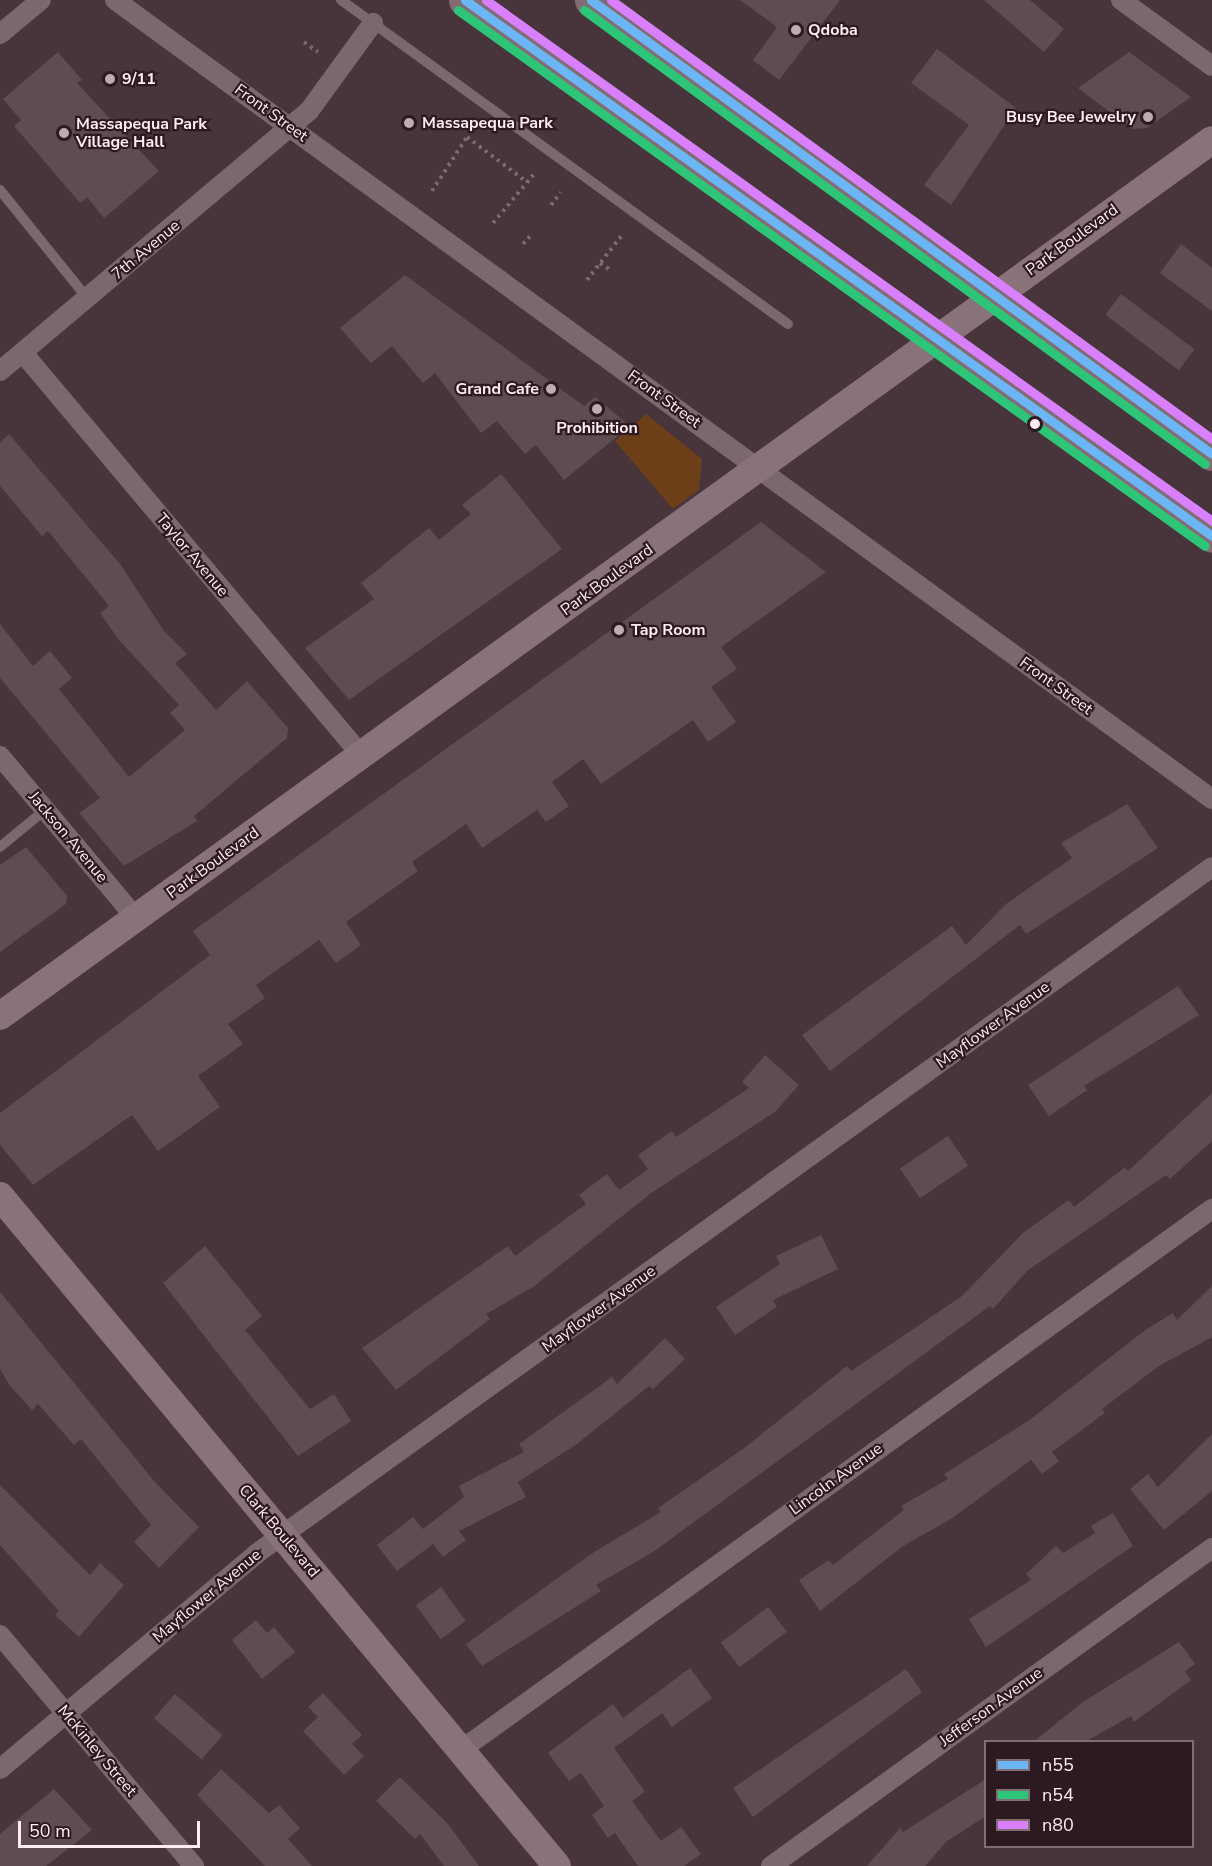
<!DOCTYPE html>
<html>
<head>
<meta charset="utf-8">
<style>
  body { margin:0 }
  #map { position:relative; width:1212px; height:1866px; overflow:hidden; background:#48343b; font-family:"Nunito Sans",sans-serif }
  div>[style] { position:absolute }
  .green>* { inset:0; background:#6c3f19 }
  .building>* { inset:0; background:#5e4c50; transform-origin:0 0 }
  .path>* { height:4px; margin-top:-2px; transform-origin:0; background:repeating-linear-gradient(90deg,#7a6a70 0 3px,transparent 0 7.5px) }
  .lane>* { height:10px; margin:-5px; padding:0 5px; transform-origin:5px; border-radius:5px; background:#7b686f }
  .street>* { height:20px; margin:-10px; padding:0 10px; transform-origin:10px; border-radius:10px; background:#7b686f }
  .secondary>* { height:28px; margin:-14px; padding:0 14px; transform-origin:14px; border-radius:14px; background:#89727a }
  .highway>* { height:33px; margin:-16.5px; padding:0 16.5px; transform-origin:16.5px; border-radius:16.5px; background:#836c74 }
  .bus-1>* { height:9px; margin:-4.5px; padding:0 4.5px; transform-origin:4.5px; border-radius:4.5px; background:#6db6f5 }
  .bus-2>* { height:9px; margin:-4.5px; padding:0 4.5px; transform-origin:4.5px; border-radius:4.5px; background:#2dc577 }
  .bus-3>* { height:9px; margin:-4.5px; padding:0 4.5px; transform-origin:4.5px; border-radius:4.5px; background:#d880ff }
  .dots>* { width:16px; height:16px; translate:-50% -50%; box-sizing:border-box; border:3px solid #2b1a20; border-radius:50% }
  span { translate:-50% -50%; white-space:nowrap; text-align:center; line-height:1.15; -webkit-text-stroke:4.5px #2b1a20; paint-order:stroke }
  .poi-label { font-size:16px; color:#ffebf1; font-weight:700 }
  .left { translate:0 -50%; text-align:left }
  .right { translate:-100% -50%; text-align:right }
  .street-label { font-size:16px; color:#ffebf1 }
  .legend { position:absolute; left:984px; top:1740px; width:210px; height:108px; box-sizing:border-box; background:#2b1a20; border:2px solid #806e74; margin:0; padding:8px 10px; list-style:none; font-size:18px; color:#ffebf1 }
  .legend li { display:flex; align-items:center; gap:12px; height:30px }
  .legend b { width:30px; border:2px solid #806e74 }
  .scale { position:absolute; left:18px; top:1821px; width:182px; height:27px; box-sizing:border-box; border:3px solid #ffebf1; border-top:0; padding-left:8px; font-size:18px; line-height:21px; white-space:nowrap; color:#ffebf1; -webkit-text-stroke:4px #2b1a20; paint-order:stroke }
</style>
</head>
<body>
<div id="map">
  <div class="green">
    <div style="clip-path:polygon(646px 414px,702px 459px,699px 490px,673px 509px,615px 441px)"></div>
  </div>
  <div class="building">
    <div style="clip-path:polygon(740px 0,840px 0,779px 80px,753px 60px,777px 27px)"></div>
    <div style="clip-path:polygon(984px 0,1030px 0,1064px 29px,1044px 52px)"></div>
    <div style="clip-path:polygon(937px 49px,1016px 108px,951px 205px,924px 185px,969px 125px,911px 83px)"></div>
    <div style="clip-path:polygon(58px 52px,82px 80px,77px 83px,159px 171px,104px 218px,87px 197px,80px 203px,14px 126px,21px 120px,3px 99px)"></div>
    <div style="clip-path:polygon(1129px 52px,1191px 97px,1147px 128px,1132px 129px,1078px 88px)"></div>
    <div style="clip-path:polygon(1181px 244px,1212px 268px,1212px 311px,1160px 273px)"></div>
    <div style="clip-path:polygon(405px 275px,584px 406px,595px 397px,630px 426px,564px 480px,536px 445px,525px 454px,497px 421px,481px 433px,435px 373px,423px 383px,392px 346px,371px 363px,340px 328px)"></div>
    <div style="left:1121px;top:294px;width:92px;height:26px;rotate:37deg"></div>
    <div style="clip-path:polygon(9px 434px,120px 564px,164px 631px,187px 654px,175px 663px,216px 710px,247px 681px,288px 728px,287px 738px,194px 816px,197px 821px,124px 866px,79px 813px,100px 798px,0 678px,0 624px,33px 666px,50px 651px,72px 678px,59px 689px,129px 777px,185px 730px,170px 713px,179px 705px,119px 640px,100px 613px,109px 606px,48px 531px,42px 536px,0 486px,0 443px)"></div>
    <div style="clip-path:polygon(501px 474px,562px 549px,349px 700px,305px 648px,374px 599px,361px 583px,429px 528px,439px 540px,471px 514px,462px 505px)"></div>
    <div style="clip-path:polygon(761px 522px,826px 572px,721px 647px,737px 669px,711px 687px,736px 722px,708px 742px,693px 720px,601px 784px,583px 759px,552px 782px,569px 806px,546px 822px,537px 810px,482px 848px,466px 824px,412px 862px,418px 871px,346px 922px,361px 945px,336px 963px,319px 940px,256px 985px,265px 998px,228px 1024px,243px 1044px,198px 1076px,220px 1107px,158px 1151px,132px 1115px,33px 1185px,0 1145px,0 1113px,210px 955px,193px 931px)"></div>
    <div style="clip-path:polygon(1127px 804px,1158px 848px,1026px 934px,1020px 925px,830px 1071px,802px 1035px,952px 926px,966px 945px,1006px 904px,1072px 858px,1061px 843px)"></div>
    <div style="clip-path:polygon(26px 847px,67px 896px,66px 904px,0 952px,0 865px)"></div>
    <div style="clip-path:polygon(1178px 986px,1199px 1015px,1084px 1086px,1087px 1090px,1049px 1116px,1028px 1085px)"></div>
    <div style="clip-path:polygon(765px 1055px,799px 1085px,776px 1111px,650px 1194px,533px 1287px,486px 1314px,490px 1319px,396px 1390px,362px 1348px,508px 1246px,515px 1256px,586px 1204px,579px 1195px,607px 1174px,619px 1190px,648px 1169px,638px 1155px,672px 1131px,676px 1137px,749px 1088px,742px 1082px)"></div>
    <div style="clip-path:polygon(1212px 1093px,1212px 1141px,1170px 1179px,1166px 1175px,1027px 1271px,993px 1309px,990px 1306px,653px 1552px,596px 1585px,601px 1591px,482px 1666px,466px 1644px,594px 1552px,661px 1512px,658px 1508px,743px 1449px,847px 1366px,851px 1371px,962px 1296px,1024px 1232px,1069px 1200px,1074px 1207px,1125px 1167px,1128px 1171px)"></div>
    <div style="left:948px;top:1136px;width:36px;height:58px;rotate:56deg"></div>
    <div style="clip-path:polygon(821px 1235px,838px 1269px,773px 1300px,777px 1307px,735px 1335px,716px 1307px,780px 1264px,776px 1256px)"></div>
    <div style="clip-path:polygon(205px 1246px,262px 1316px,245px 1330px,310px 1409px,334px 1394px,351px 1421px,298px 1456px,163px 1283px)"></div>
    <div style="clip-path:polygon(1212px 1286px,1212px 1337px,1159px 1366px,1102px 1409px,1105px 1413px,1052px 1452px,1059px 1461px,1042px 1474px,1031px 1460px,951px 1519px,903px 1546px,820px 1611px,799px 1580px,829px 1560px,833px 1565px,904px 1510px,901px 1506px,948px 1479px,944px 1474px,1028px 1421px,1144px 1331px,1173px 1313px,1177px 1320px)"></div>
    <div style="clip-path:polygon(0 1292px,154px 1481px,199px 1527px,159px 1568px,134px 1542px,151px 1525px,81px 1439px,74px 1445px,38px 1404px,32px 1410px,10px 1386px,0 1369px)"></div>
    <div style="clip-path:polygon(665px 1338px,685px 1359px,653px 1389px,649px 1386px,577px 1444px,518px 1482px,526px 1497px,459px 1531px,466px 1540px,443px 1557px,433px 1544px,397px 1571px,377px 1545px,413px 1517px,423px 1529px,464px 1497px,459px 1486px,524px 1452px,519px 1444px,612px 1377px,617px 1384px)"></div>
    <div style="clip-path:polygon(1212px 1434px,1212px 1491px,1164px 1530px,1130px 1489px,1148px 1474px,1158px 1487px)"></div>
    <div style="clip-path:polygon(0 1485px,90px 1575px,100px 1563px,124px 1585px,79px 1637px,55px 1615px,59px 1611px,0 1545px)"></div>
    <div style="clip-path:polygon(1113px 1513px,1133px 1546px,986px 1647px,969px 1619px,1031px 1580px,1026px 1574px,1056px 1546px,1063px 1553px,1095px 1533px,1091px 1526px)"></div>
    <div style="left:441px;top:1587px;width:42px;height:31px;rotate:54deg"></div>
    <div style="left:768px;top:1607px;width:31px;height:59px;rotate:53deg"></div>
    <div style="clip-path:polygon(256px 1620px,267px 1633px,274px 1627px,295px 1652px,262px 1679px,232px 1640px)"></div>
    <div style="clip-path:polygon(1179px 1642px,1195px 1664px,1185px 1671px,1191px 1680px,1134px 1722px,1131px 1716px,1085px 1742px,1033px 1742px,1083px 1702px)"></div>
    <div style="clip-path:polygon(690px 1668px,712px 1698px,672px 1727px,662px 1713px,614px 1748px,645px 1792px,632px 1801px,661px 1841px,681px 1827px,701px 1854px,684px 1866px,638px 1866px,615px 1833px,608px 1838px,592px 1815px,604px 1806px,581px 1773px,569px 1781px,548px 1753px,613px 1704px,623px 1718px)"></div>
    <div style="clip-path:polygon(906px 1669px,922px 1692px,753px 1817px,733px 1788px)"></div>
    <div style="clip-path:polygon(323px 1693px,362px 1735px,352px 1744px,364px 1756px,344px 1775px,303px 1731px,318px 1717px,308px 1707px)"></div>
    <div style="left:175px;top:1694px;width:63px;height:32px;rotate:41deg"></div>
    <div style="clip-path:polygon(221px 1769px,269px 1813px,279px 1805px,300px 1828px,288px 1839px,312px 1866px,265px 1866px,197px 1795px)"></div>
    <div style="clip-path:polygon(400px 1777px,448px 1824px,479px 1866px,444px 1866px,420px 1834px,415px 1839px,376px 1801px)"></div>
    <div style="clip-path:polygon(986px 1779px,986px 1816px,946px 1842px,925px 1866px,867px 1866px,900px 1828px,903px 1832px)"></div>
    <div style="clip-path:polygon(54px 1789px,92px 1830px,46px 1866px,0 1866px,0 1834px)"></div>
  </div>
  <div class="path">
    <div style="left:304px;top:42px;width:17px;rotate:36deg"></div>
    <div style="left:432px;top:191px;width:64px;rotate:-57.1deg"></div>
    <div style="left:467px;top:137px;width:75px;rotate:36.9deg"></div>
    <div style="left:551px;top:205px;width:16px;rotate:-52deg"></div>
    <div style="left:493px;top:223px;width:65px;rotate:-50deg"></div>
    <div style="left:523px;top:244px;width:13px;rotate:-48deg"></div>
    <div style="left:600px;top:263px;width:11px;rotate:34deg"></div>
    <div style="left:587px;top:280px;width:57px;rotate:-52.1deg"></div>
  </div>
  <div class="lane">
    <div style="left:341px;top:0;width:552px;rotate:35.94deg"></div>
    <div style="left:0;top:190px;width:140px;rotate:51.1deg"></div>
    <div style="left:0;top:847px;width:58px;rotate:-39.4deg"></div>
  </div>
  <div class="street">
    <div style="left:115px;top:0;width:1357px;rotate:36.07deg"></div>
    <div style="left:1121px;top:0;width:112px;rotate:36deg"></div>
    <div style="left:0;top:34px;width:53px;rotate:-39.7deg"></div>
    <div style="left:23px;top:353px;width:527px;rotate:49.93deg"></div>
    <div style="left:0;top:371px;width:404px;rotate:-40.1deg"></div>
    <div style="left:309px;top:111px;width:109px;rotate:-54deg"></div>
    <div style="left:0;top:756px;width:212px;rotate:50deg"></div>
    <div style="left:0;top:1635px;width:302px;rotate:50deg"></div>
    <div style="left:461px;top:1750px;width:926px;rotate:-35.77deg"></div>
    <div style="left:0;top:1769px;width:334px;rotate:-40deg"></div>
    <div style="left:256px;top:1554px;width:1177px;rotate:-35.7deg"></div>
    <div style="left:771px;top:1866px;width:544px;rotate:-35.79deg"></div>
  </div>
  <div class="secondary">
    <div style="left:0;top:1016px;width:1495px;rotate:-35.86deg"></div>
    <div style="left:0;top:1196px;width:871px;rotate:50.26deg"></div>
  </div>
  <div class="highway">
    <div style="left:465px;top:0;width:919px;rotate:35.66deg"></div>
    <div style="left:591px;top:0;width:769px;rotate:36.17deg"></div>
  </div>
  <div class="bus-1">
    <div style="left:465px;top:0;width:919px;rotate:35.66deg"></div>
    <div style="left:591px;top:0;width:769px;rotate:36.17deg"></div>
  </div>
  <div class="bus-2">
    <div style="left:458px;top:10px;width:919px;rotate:35.66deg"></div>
    <div style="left:584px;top:10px;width:769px;rotate:36.17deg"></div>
  </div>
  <div class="bus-3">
    <div style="left:486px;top:0;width:894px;rotate:35.66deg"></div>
    <div style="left:611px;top:0;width:744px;rotate:36.15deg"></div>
  </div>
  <div class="dots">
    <div style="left:796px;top:30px;background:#bfabb1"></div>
    <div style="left:110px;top:79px;background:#bfabb1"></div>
    <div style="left:1148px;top:117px;background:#bfabb1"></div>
    <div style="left:409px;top:123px;background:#bfabb1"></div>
    <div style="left:64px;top:133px;background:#bfabb1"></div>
    <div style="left:551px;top:389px;background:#bfabb1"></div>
    <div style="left:597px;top:409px;background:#bfabb1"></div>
    <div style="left:1035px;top:424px;background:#ffebf1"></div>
    <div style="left:619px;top:630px;background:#bfabb1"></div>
  </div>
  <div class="poi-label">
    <span class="left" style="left:808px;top:30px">Qdoba</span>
    <span class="left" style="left:122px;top:79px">9/11</span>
    <span class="right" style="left:1136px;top:117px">Busy Bee Jewelry</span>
    <span class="left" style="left:422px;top:123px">Massapequa Park</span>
    <span class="left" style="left:76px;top:133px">Massapequa Park<br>Village Hall</span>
    <span class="right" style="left:539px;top:389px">Grand Cafe</span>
    <span style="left:597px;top:428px">Prohibition</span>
    <span class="left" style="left:631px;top:630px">Tap Room</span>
  </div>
  <div class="street-label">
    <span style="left:271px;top:113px;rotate:36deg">Front Street</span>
    <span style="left:1072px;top:240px;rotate:-36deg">Park Boulevard</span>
    <span style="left:146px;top:250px;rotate:-40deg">7th Avenue</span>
    <span style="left:664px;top:399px;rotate:36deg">Front Street</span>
    <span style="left:192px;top:555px;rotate:50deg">Taylor Avenue</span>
    <span style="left:607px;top:580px;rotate:-36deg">Park Boulevard</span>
    <span style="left:1056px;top:686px;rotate:36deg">Front Street</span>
    <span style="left:68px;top:837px;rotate:50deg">Jackson Avenue</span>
    <span style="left:213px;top:863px;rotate:-36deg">Park Boulevard</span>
    <span style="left:993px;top:1025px;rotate:-36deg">Mayflower Avenue</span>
    <span style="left:599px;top:1309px;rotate:-36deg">Mayflower Avenue</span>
    <span style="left:836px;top:1479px;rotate:-36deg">Lincoln Avenue</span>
    <span style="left:279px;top:1531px;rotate:50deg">Clark Boulevard</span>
    <span style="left:207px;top:1596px;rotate:-40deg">Mayflower Avenue</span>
    <span style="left:991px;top:1707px;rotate:-36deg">Jefferson Avenue</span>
    <span style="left:97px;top:1751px;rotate:50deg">McKinley Street</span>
  </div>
  <ul class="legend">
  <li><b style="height:8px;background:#6db6f5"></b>n55</li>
  <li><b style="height:8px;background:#2dc577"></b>n54</li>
  <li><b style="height:8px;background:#d880ff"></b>n80</li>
  </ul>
  <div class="scale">50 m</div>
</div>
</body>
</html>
